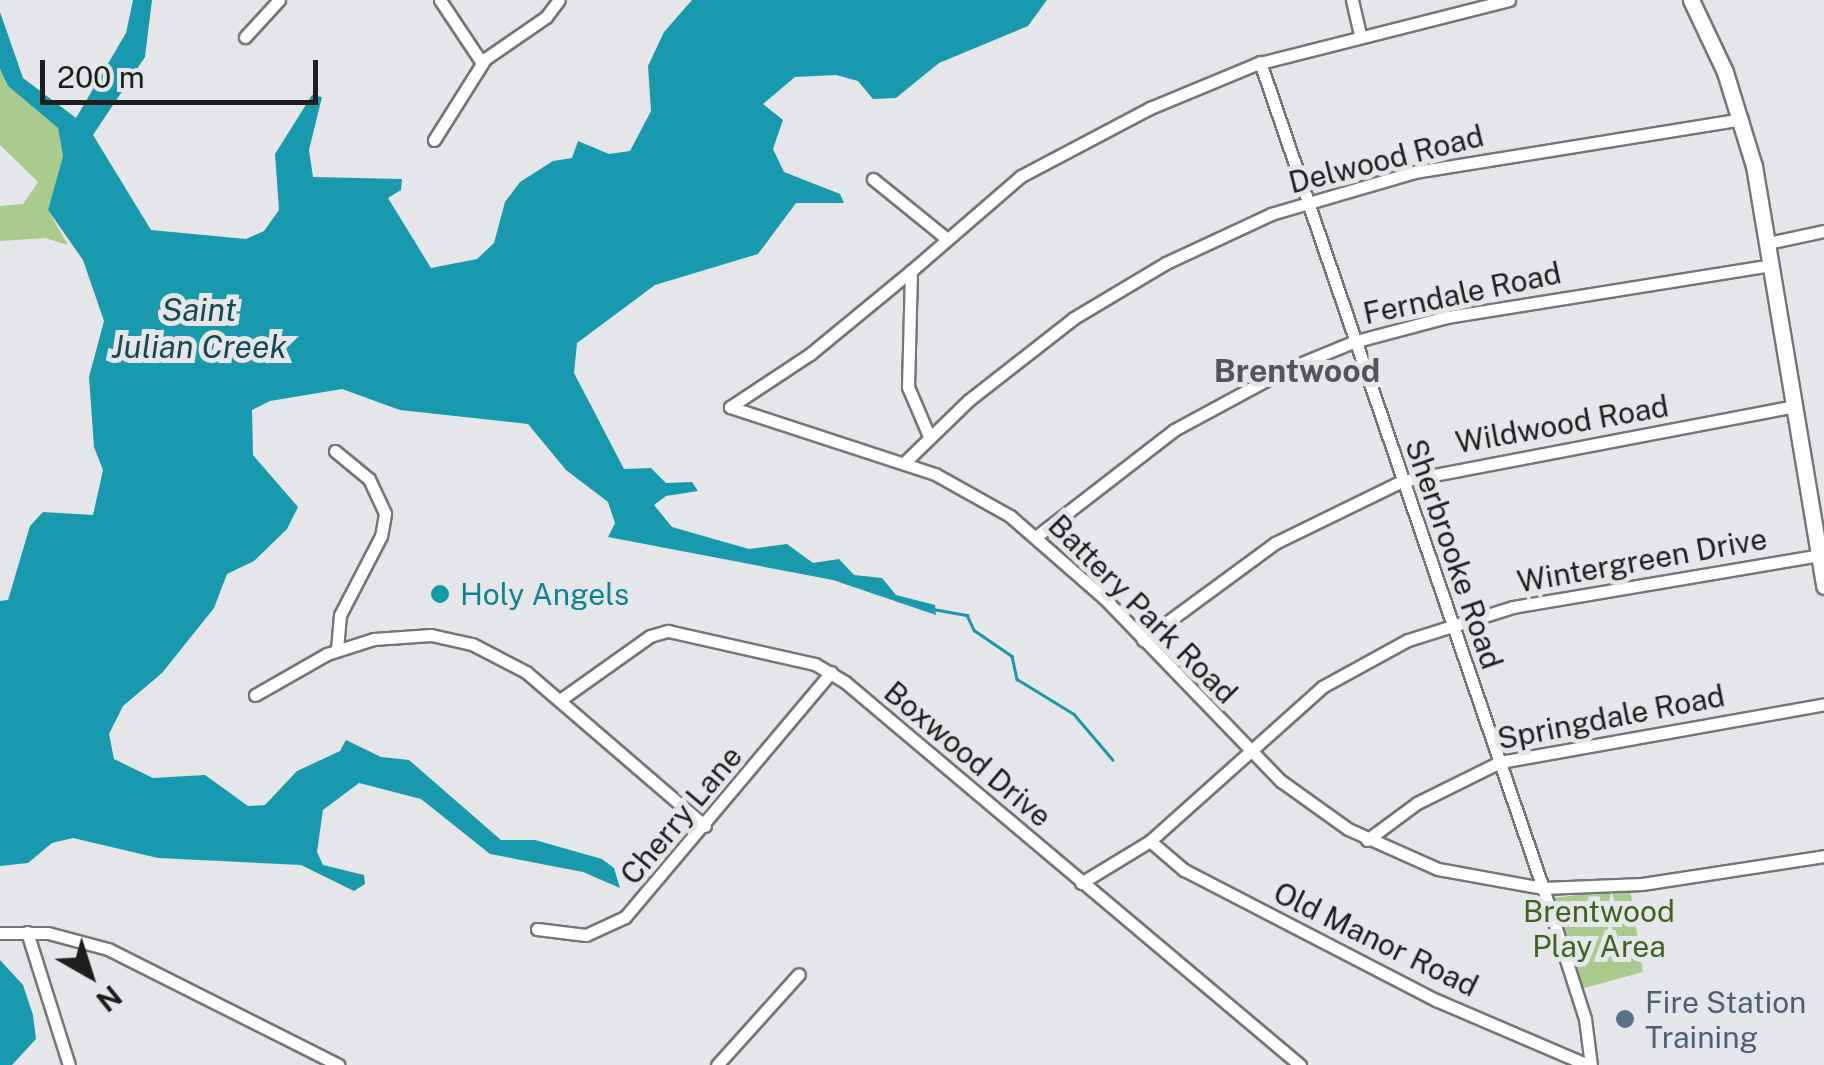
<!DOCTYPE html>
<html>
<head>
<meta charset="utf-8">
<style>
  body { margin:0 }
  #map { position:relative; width:1824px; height:1065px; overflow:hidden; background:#e5e6e9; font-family:"Public Sans",sans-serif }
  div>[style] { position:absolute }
  .green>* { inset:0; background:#a9cc8e }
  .water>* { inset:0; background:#1999ae }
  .stream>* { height:2.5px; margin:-1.25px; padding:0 1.25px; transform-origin:1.25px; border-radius:1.25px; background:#1999ae }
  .roads { filter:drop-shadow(2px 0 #747577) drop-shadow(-2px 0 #747577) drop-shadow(0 2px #747577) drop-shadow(0 -2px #747577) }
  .minor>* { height:11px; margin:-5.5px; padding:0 5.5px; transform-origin:5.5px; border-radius:5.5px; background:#fff }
  .major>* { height:15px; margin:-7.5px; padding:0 7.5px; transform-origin:7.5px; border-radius:7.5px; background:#fff }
  .dots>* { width:28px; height:28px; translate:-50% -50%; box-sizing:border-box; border:5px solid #e5e6e9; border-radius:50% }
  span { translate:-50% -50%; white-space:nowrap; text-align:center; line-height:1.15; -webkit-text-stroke:10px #e5e6e9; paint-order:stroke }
  .street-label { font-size:30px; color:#1e1e1f }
  .culture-label { font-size:30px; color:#0d838f }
  .left { translate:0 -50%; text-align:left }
  .park-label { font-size:30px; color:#3f631c }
  .service-label { font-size:30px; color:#4e5e75 }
  .water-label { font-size:32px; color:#174952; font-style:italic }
  .neighbourhood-label { font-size:32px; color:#555558; font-weight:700 }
  .north { position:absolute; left:40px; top:925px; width:100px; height:100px; -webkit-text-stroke:8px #e5e6e9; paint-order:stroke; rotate:141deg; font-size:28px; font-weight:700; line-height:40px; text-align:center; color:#1e1e1f }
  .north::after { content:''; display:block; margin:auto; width:35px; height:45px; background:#1e1e1f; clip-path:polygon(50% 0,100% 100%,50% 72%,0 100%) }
  .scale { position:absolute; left:40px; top:60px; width:278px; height:45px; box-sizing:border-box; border:5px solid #1e1e1f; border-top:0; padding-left:12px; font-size:30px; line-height:35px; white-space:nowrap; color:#1e1e1f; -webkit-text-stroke:8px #e5e6e9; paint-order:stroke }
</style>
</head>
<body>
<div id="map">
  <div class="green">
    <div style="clip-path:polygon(0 69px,8px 86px,58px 128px,63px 156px,48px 210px,68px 245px,45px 238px,0 241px,0 206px,23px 204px,38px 182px,0 145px)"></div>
    <div style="clip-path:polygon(1630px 889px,1643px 972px,1581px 989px,1552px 898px)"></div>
  </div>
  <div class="water">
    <div style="clip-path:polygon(133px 0,152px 0,145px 57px,93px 135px,151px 230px,246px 239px,264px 231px,279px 210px,275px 154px,312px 95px,322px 97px,309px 150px,313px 177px,402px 179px,401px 190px,388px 198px,431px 268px,477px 259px,494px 243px,505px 202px,520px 182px,553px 161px,572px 158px,578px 141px,609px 154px,630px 151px,651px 111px,648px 66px,664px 32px,692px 0,1047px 0,1028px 26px,939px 63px,896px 98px,873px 99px,858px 81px,836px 75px,795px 77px,763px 104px,783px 120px,773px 149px,784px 172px,840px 194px,844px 203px,796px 203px,758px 254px,655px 285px,577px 343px,574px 373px,624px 469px,651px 468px,666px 483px,692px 482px,698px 491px,666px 496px,654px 505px,672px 527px,749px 549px,787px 544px,813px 563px,839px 559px,854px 575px,882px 578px,896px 595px,935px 605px,936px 615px,833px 580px,608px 537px,615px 523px,608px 502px,566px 470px,528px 424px,400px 410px,342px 389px,270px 401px,252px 410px,253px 455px,298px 507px,287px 529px,254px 561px,227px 574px,214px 608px,162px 673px,123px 706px,109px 734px,114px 759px,153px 778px,205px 775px,248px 806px,265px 805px,297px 771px,340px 751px,346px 740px,381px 757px,409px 760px,501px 840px,535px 840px,602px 859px,614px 868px,620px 888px,583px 872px,490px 854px,421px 799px,359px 783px,323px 810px,317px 852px,323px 865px,364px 875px,365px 884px,354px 891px,301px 865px,158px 858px,73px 838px,52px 843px,28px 863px,0 866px,0 601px,8px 600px,30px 526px,43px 512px,93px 515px,103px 470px,94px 447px,89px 377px,104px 321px,83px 260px,48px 210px,63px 156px,58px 128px,8px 86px,0 69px,0 12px,23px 78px,76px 118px,126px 33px)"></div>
    <div style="clip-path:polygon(0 960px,23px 985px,33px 1015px,36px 1039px,12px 1065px,0 1065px)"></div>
  </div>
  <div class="stream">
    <div style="left:933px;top:609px;width:35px;rotate:10deg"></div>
    <div style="left:967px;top:615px;width:17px;rotate:65deg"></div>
    <div style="left:974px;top:630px;width:46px;rotate:34.4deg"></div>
    <div style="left:1012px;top:656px;width:24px;rotate:78deg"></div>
    <div style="left:1017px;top:679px;width:67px;rotate:31.6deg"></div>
    <div style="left:1074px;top:714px;width:60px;rotate:49.7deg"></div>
  </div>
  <div class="roads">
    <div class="minor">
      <div style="left:440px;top:0;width:76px;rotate:56.3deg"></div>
      <div style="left:1352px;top:0;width:36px;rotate:77deg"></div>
      <div style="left:245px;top:37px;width:50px;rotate:-47.4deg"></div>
      <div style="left:1260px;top:62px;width:873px;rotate:71.09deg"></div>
      <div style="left:1543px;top:888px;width:138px;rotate:72.2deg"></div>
      <div style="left:1585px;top:1019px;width:46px;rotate:82.6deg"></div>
      <div style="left:434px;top:140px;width:96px;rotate:-57.8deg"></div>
      <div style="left:485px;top:59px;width:74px;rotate:-34.5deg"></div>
      <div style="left:546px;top:17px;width:21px;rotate:-53deg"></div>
      <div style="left:873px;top:179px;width:95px;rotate:39deg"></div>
      <div style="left:1768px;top:243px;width:57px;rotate:-12.1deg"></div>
      <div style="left:911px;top:271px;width:131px;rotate:140.6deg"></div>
      <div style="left:810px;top:354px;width:96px;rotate:146.5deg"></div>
      <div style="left:730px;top:407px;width:216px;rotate:18.1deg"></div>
      <div style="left:935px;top:474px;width:86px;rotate:29.2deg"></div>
      <div style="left:1010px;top:516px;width:126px;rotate:41.1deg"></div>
      <div style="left:1105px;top:599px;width:253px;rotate:46deg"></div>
      <div style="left:1281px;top:781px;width:82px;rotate:35.6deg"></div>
      <div style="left:1348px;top:829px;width:98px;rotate:24deg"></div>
      <div style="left:1438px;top:869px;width:107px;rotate:10.3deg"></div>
      <div style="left:1543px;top:888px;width:99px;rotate:-2.3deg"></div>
      <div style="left:1642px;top:884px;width:184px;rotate:-8.7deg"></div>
      <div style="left:929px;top:436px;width:53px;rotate:-113.2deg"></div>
      <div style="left:908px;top:387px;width:116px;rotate:-88.5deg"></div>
      <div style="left:911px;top:271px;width:145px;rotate:-40.8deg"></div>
      <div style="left:1021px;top:176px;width:146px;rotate:-27.8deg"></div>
      <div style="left:1150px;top:108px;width:115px;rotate:-22.5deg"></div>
      <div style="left:1256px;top:64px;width:261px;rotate:-14.2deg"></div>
      <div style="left:335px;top:451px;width:44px;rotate:39.5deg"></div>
      <div style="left:369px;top:479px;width:38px;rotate:65deg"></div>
      <div style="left:385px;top:514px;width:22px;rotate:100deg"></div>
      <div style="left:381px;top:536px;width:89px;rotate:117.4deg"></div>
      <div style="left:340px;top:615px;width:35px;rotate:95deg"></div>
      <div style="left:905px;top:462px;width:89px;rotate:-44.1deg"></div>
      <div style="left:969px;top:400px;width:133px;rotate:-38deg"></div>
      <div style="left:1074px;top:318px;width:107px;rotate:-30.9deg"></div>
      <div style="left:1166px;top:263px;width:116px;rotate:-25deg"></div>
      <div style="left:1271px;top:214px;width:150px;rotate:-16.3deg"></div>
      <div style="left:1415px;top:172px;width:331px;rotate:-9.2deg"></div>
      <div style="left:1037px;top:536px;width:173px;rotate:-37.7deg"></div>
      <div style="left:1174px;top:430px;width:128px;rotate:-28.4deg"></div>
      <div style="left:1287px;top:369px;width:71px;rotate:-22.2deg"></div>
      <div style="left:1353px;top:342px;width:97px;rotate:-14.9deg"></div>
      <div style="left:1447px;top:317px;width:329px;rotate:-9.1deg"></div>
      <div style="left:1143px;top:640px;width:164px;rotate:-36.3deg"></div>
      <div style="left:1275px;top:543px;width:141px;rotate:-26deg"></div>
      <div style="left:1402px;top:481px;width:400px;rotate:-10.8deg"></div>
      <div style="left:255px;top:695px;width:83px;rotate:-29.7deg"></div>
      <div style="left:327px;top:654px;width:49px;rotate:-17.7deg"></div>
      <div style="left:374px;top:639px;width:57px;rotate:-4deg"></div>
      <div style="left:431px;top:635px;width:42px;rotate:12.4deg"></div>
      <div style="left:472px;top:644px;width:61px;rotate:27.4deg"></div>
      <div style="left:526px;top:672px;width:236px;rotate:40.7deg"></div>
      <div style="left:560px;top:700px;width:110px;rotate:-35.4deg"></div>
      <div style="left:650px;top:636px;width:19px;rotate:-16deg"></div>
      <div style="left:668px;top:631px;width:151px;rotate:12.7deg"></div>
      <div style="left:815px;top:664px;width:35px;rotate:31deg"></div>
      <div style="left:845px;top:682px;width:595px;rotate:40.09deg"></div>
      <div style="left:1367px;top:840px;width:62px;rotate:-36.5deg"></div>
      <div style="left:1417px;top:803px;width:93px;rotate:-26.3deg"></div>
      <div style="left:1500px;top:762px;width:329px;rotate:-10.1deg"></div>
      <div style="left:1150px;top:841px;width:45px;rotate:40.5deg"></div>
      <div style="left:1184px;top:870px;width:284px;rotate:27.3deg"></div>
      <div style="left:1436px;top:1000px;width:165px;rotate:23.2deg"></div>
      <div style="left:1081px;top:883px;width:81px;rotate:-31.3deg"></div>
      <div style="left:1150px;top:841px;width:231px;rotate:-41.8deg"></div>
      <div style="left:1322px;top:687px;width:98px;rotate:-28.7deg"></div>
      <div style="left:1408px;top:640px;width:110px;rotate:-17.4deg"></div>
      <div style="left:1513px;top:607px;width:310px;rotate:-9.6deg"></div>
      <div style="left:537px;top:929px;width:49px;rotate:7deg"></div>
      <div style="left:586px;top:935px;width:43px;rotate:-24.8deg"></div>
      <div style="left:625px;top:917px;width:320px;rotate:-49.9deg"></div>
      <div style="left:27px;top:932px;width:139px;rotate:72.5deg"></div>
      <div style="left:0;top:933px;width:48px"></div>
      <div style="left:48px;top:933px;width:62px;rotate:14.9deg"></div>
      <div style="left:108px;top:949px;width:258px;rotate:26.7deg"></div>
      <div style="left:717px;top:1065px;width:122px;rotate:-48deg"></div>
    </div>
    <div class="major">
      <div style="left:1691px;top:0;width:80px;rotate:64.7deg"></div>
      <div style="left:1725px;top:72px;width:98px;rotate:72.9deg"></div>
      <div style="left:1754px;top:166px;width:426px;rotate:80.5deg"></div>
    </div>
  </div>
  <div class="dots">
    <div style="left:440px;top:594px;background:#0f9aa8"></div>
    <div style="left:1625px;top:1019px;background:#5c6f8a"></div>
  </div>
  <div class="street-label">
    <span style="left:1386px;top:159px;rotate:-14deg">Delwood Road</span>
    <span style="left:1462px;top:293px;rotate:-12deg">Ferndale Road</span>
    <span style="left:1562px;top:424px;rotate:-10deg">Wildwood Road</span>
    <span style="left:1454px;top:554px;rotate:71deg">Sherbrooke Road</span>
    <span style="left:1642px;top:560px;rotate:-10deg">Wintergreen Drive</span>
    <span style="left:1143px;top:609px;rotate:45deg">Battery Park Road</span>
    <span style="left:1611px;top:717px;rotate:-11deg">Springdale Road</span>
    <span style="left:968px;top:754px;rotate:40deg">Boxwood Drive</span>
    <span style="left:681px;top:815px;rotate:-50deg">Cherry Lane</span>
    <span style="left:1376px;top:939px;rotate:26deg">Old Manor Road</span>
  </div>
  <div class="culture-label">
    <span class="left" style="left:460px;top:594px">Holy Angels</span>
  </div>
  <div class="park-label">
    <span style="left:1599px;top:928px">Brentwood<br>Play Area</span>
  </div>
  <div class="service-label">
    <span class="left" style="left:1645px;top:1019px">Fire Station<br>Training</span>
  </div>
  <div class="water-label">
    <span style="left:199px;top:329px">Saint<br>Julian Creek</span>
  </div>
  <div class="neighbourhood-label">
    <span style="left:1297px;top:371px">Brentwood</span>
  </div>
  <div class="north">N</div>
  <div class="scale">200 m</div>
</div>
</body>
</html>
